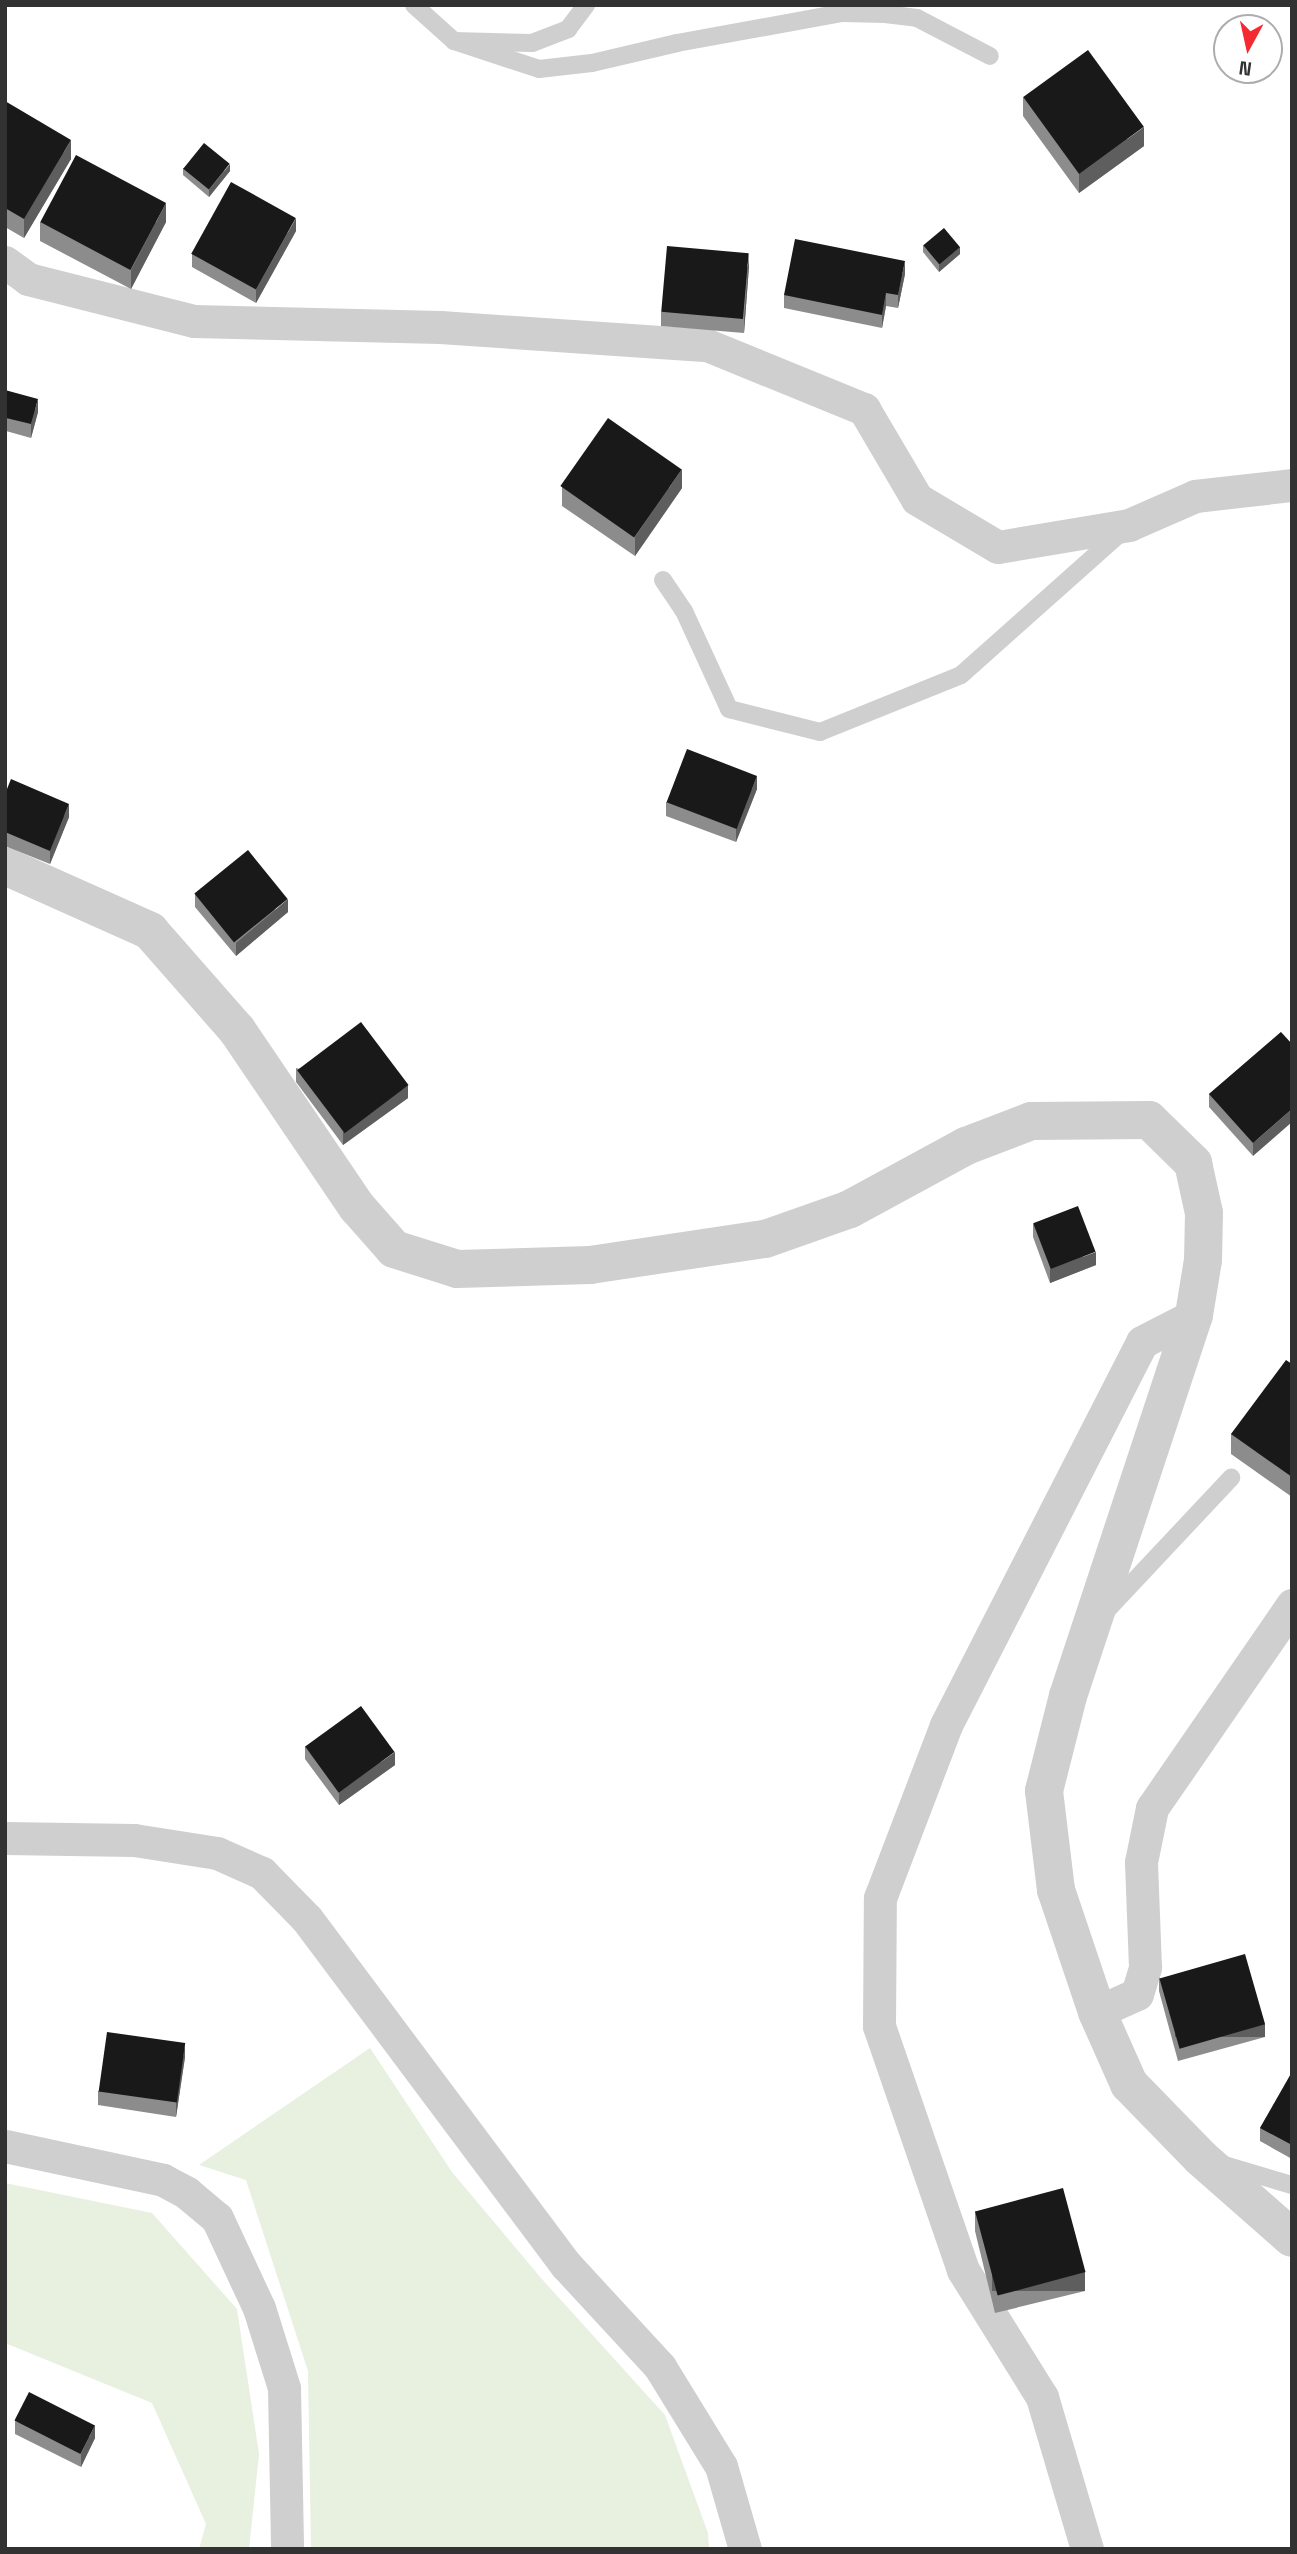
<!DOCTYPE html>
<html>
<head>
<meta charset="utf-8">
<style>
  body { margin:0 }
  #map { position:relative; width:1297px; height:2554px; overflow:hidden; background:#fff; font-family:"Space Grotesk",sans-serif }
  div>[style] { position:absolute }
  .green>* { inset:0; background:#e8f0e0 }
  .service>* { height:18px; margin:-9px; padding:0 9px; transform-origin:9px; border-radius:9px; background:#cfcfcf }
  .minor>* { height:33px; margin:-16.5px; padding:0 16.5px; transform-origin:16.5px; border-radius:16.5px; background:#cfcfcf }
  .tertiary>* { height:38px; margin:-19px; padding:0 19px; transform-origin:19px; border-radius:19px; background:#cfcfcf }
  .wall>* { inset:0; background:#8c8c8c }
  .shaded-wall>* { inset:0; background:#5e5e5e; transform-origin:0 0 }
  .building>* { inset:0; background:#191919; transform-origin:0 0 }
  span { translate:-50% -50%; white-space:nowrap; text-align:center; line-height:1.15; -webkit-text-stroke:7px #fff; paint-order:stroke }
  .frame { position:absolute; inset:0; border:7px solid #323232; pointer-events:none }
  .north { position:absolute; left:1213px; top:14px; width:70px; height:70px; box-sizing:border-box; background:#fff; border:2px solid #adadad; border-radius:50%; rotate:188deg; font-size:19px; font-weight:700; line-height:28px; text-align:center; color:#323232 }
  .north::after { content:''; display:block; margin:auto; width:24px; height:32px; background:#f52930; clip-path:polygon(50% 0,100% 100%,50% 72%,0 100%) }
</style>
</head>
<body>
<div id="map">
  <div class="green">
    <div style="clip-path:polygon(370px 2048px,452px 2172px,541px 2278px,665px 2415px,708px 2533px,709px 2549px,311px 2549px,308px 2371px,246px 2180px,199px 2165px)"></div>
    <div style="clip-path:polygon(5px 2183px,152px 2213px,237px 2309px,259px 2454px,249px 2549px,199px 2549px,206px 2524px,152px 2403px,5px 2343px)"></div>
  </div>
  <div class="service">
    <div style="left:414px;top:5px;width:54px;rotate:42deg"></div>
    <div style="left:454px;top:41px;width:78px;rotate:1.5deg"></div>
    <div style="left:532px;top:43px;width:39px;rotate:-21deg"></div>
    <div style="left:568px;top:29px;width:30px;rotate:-53deg"></div>
    <div style="left:454px;top:41px;width:89px;rotate:18.2deg"></div>
    <div style="left:539px;top:69px;width:53px;rotate:-6.5deg"></div>
    <div style="left:592px;top:63px;width:87px;rotate:-13.2deg"></div>
    <div style="left:677px;top:43px;width:168px;rotate:-10.3deg"></div>
    <div style="left:842px;top:13px;width:43px;rotate:1.3deg"></div>
    <div style="left:885px;top:14px;width:32px;rotate:7deg"></div>
    <div style="left:917px;top:18px;width:82px;rotate:27.5deg"></div>
    <div style="left:663px;top:580px;width:37px;rotate:56deg"></div>
    <div style="left:684px;top:611px;width:108px;rotate:65.3deg"></div>
    <div style="left:729px;top:709px;width:94px;rotate:14.2deg"></div>
    <div style="left:820px;top:732px;width:152px;rotate:-22deg"></div>
    <div style="left:961px;top:675px;width:218px;rotate:-41.7deg"></div>
    <div style="left:1106px;top:1611px;width:183px;rotate:-46.8deg"></div>
    <div style="left:1224px;top:2165px;width:71px;rotate:16.4deg"></div>
  </div>
  <div class="minor">
    <div style="left:5px;top:262px;width:29px;rotate:36deg"></div>
    <div style="left:28px;top:279px;width:171px;rotate:14.2deg"></div>
    <div style="left:194px;top:321px;width:246px;rotate:1.4deg"></div>
    <div style="left:440px;top:327px;width:268px;rotate:3.9deg"></div>
    <div style="left:707px;top:345px;width:170px;rotate:22.2deg"></div>
    <div style="left:864px;top:409px;width:104px;rotate:59.5deg"></div>
    <div style="left:917px;top:499px;width:94px;rotate:30.7deg"></div>
    <div style="left:998px;top:547px;width:133px;rotate:-9.5deg"></div>
    <div style="left:1129px;top:525px;width:72px;rotate:-23.7deg"></div>
    <div style="left:1195px;top:496px;width:98px;rotate:-6.5deg"></div>
    <div style="left:5px;top:1838px;width:129px;rotate:0.9deg"></div>
    <div style="left:134px;top:1840px;width:84px;rotate:8.9deg"></div>
    <div style="left:217px;top:1853px;width:49px;rotate:24deg"></div>
    <div style="left:262px;top:1873px;width:64px;rotate:45.6deg"></div>
    <div style="left:307px;top:1919px;width:432px;rotate:53.2deg"></div>
    <div style="left:566px;top:2265px;width:139px;rotate:47.3deg"></div>
    <div style="left:660px;top:2367px;width:116px;rotate:58.4deg"></div>
    <div style="left:721px;top:2466px;width:86px;rotate:73.9deg"></div>
    <div style="left:1097px;top:2012px;width:44px;rotate:-24.2deg"></div>
    <div style="left:1137px;top:1994px;width:28px;rotate:-73deg"></div>
    <div style="left:1145px;top:1967px;width:105px;rotate:-92.2deg"></div>
    <div style="left:1141px;top:1862px;width:55px;rotate:-78.5deg"></div>
    <div style="left:1152px;top:1808px;width:247px;rotate:-55.4deg"></div>
    <div style="left:5px;top:2146px;width:162px;rotate:12.1deg"></div>
    <div style="left:163px;top:2180px;width:27px;rotate:28deg"></div>
    <div style="left:187px;top:2193px;width:39px;rotate:40deg"></div>
    <div style="left:217px;top:2218px;width:99px;rotate:65deg"></div>
    <div style="left:259px;top:2308px;width:84px;rotate:72.6deg"></div>
    <div style="left:284px;top:2388px;width:161px;rotate:88.9deg"></div>
    <div style="left:1087px;top:2549px;width:159px;rotate:-106.5deg"></div>
    <div style="left:1042px;top:2397px;width:150px;rotate:-121.9deg"></div>
    <div style="left:963px;top:2270px;width:258px;rotate:-109deg"></div>
    <div style="left:879px;top:2026px;width:128px;rotate:-89.6deg"></div>
    <div style="left:880px;top:1898px;width:185px;rotate:-69.1deg"></div>
    <div style="left:946px;top:1725px;width:430px;rotate:-62.9deg"></div>
    <div style="left:1142px;top:1342px;width:59px;rotate:-27.4deg"></div>
  </div>
  <div class="tertiary">
    <div style="left:5px;top:866px;width:159px;rotate:24.1deg"></div>
    <div style="left:150px;top:931px;width:132px;rotate:48.7deg"></div>
    <div style="left:237px;top:1030px;width:214px;rotate:55.9deg"></div>
    <div style="left:357px;top:1207px;width:56px;rotate:48.6deg"></div>
    <div style="left:394px;top:1249px;width:66px;rotate:17.6deg"></div>
    <div style="left:457px;top:1269px;width:133px;rotate:-1.7deg"></div>
    <div style="left:590px;top:1265px;width:177px;rotate:-8.5deg"></div>
    <div style="left:765px;top:1239px;width:90px;rotate:-19.4deg"></div>
    <div style="left:850px;top:1209px;width:132px;rotate:-28.5deg"></div>
    <div style="left:966px;top:1146px;width:70px;rotate:-21deg"></div>
    <div style="left:1031px;top:1121px;width:118px;rotate:-0.5deg"></div>
    <div style="left:1149px;top:1120px;width:62px;rotate:44.3deg"></div>
    <div style="left:1193px;top:1163px;width:51px;rotate:77.6deg"></div>
    <div style="left:1204px;top:1213px;width:47px;rotate:91.2deg"></div>
    <div style="left:1203px;top:1260px;width:56px;rotate:99.3deg"></div>
    <div style="left:1194px;top:1315px;width:401px;rotate:108.3deg"></div>
    <div style="left:1068px;top:1696px;width:98px;rotate:104.2deg"></div>
    <div style="left:1044px;top:1791px;width:100px;rotate:83.1deg"></div>
    <div style="left:1056px;top:1890px;width:129px;rotate:71.4deg"></div>
    <div style="left:1097px;top:2012px;width:79px;rotate:66deg"></div>
    <div style="left:1129px;top:2084px;width:103px;rotate:45.8deg"></div>
    <div style="left:1201px;top:2158px;width:121px;rotate:41.3deg"></div>
  </div>
  <div class="wall">
    <div style="clip-path:polygon(1023px 97px,1144px 146px,1079px 193px,1023px 116px)"></div>
    <div style="clip-path:polygon(5px 101px,71px 159px,24px 238px,5px 227px)"></div>
    <div style="clip-path:polygon(183px 168px,230px 171px,209px 197px,183px 175px)"></div>
    <div style="clip-path:polygon(40px 222px,166px 222px,131px 289px,40px 241px)"></div>
    <div style="clip-path:polygon(296px 231px,256px 303px,192px 267px,192px 254px)"></div>
    <div style="clip-path:polygon(923px 245px,960px 254px,939px 272px,923px 252px)"></div>
    <div style="clip-path:polygon(749px 266px,744px 333px,661px 326px,661px 312px)"></div>
    <div style="clip-path:polygon(905px 274px,898px 308px,886px 306px,882px 328px,784px 308px,784px 295px)"></div>
    <div style="clip-path:polygon(5px 390px,38px 412px,31px 438px,6px 431px,5px 432px)"></div>
    <div style="clip-path:polygon(562px 487px,682px 488px,635px 556px,562px 506px)"></div>
    <div style="clip-path:polygon(757px 789px,736px 842px,666px 816px,666px 802px)"></div>
    <div style="clip-path:polygon(5px 794px,69px 817px,50px 864px,5px 846px)"></div>
    <div style="clip-path:polygon(195px 894px,288px 912px,236px 956px,195px 907px)"></div>
    <div style="clip-path:polygon(1281px 1032px,1253px 1156px,1209px 1107px,1209px 1094px)"></div>
    <div style="clip-path:polygon(296px 1068px,408px 1098px,343px 1145px,296px 1082px)"></div>
    <div style="clip-path:polygon(1033px 1224px,1096px 1265px,1050px 1283px,1033px 1237px)"></div>
    <div style="clip-path:polygon(1292px 1364px,1292px 1497px,1231px 1454px,1231px 1434px)"></div>
    <div style="clip-path:polygon(305px 1746px,395px 1765px,339px 1805px,305px 1759px)"></div>
    <div style="clip-path:polygon(1159px 1978px,1265px 2037px,1178px 2061px,1159px 1991px)"></div>
    <div style="clip-path:polygon(185px 2057px,176px 2117px,98px 2105px,98px 2091px)"></div>
    <div style="clip-path:polygon(1292px 2072px,1292px 2159px,1260px 2141px,1260px 2128px)"></div>
    <div style="clip-path:polygon(975px 2211px,1085px 2291px,995px 2313px,975px 2231px)"></div>
    <div style="clip-path:polygon(15px 2421px,95px 2438px,81px 2467px,15px 2434px)"></div>
  </div>
  <div class="shaded-wall">
    <div style="clip-path:polygon(1144px 127px,1144px 146px,1079px 193px,1079px 174px)"></div>
    <div style="clip-path:polygon(71px 140px,71px 159px,24px 238px,24px 219px)"></div>
    <div style="clip-path:polygon(230px 164px,230px 171px,209px 197px,209px 190px)"></div>
    <div style="clip-path:polygon(166px 203px,166px 222px,131px 289px,131px 270px)"></div>
    <div style="clip-path:polygon(296px 218px,296px 231px,256px 303px,256px 290px)"></div>
    <div style="clip-path:polygon(960px 247px,960px 254px,939px 272px,939px 265px)"></div>
    <div style="clip-path:polygon(749px 253px,749px 266px,744px 333px,744px 319px)"></div>
    <div style="clip-path:polygon(905px 261px,905px 274px,898px 308px,898px 295px)"></div>
    <div style="clip-path:polygon(886px 293px,886px 306px,882px 328px,882px 315px)"></div>
    <div style="clip-path:polygon(38px 399px,38px 412px,31px 438px,31px 424px)"></div>
    <div style="clip-path:polygon(682px 469px,682px 488px,635px 556px,635px 537px)"></div>
    <div style="clip-path:polygon(757px 776px,757px 789px,736px 842px,736px 829px)"></div>
    <div style="clip-path:polygon(69px 804px,69px 817px,50px 864px,50px 851px)"></div>
    <div style="clip-path:polygon(288px 899px,288px 912px,236px 956px,236px 943px)"></div>
    <div style="clip-path:polygon(408px 1085px,408px 1098px,343px 1145px,343px 1132px)"></div>
    <div style="clip-path:polygon(1292px 1109px,1292px 1122px,1253px 1156px,1253px 1143px)"></div>
    <div style="clip-path:polygon(1096px 1252px,1096px 1265px,1050px 1283px,1050px 1269px)"></div>
    <div style="clip-path:polygon(395px 1752px,395px 1765px,339px 1805px,339px 1792px)"></div>
    <div style="left:1265px;top:2024px;width:13px;height:90px;rotate:90deg"></div>
    <div style="clip-path:polygon(185px 2043px,185px 2057px,176px 2117px,176px 2104px)"></div>
    <div style="left:1085px;top:2272px;width:19px;height:93px;rotate:90deg"></div>
    <div style="clip-path:polygon(95px 2425px,95px 2438px,81px 2467px,81px 2454px)"></div>
  </div>
  <div class="building">
    <div style="left:1088px;top:50px;width:95px;height:80px;rotate:54deg"></div>
    <div style="clip-path:polygon(5px 101px,71px 140px,24px 219px,5px 208px)"></div>
    <div style="left:204px;top:143px;width:33px;height:33px;rotate:39deg"></div>
    <div style="left:76px;top:155px;width:102px;height:76px;rotate:28deg"></div>
    <div style="left:231px;top:182px;width:74px;height:82px;rotate:29deg"></div>
    <div style="left:944px;top:228px;width:25px;height:27px;rotate:50deg"></div>
    <div style="clip-path:polygon(795px 239px,905px 261px,898px 295px,886px 293px,882px 315px,784px 295px)"></div>
    <div style="left:667px;top:246px;width:82px;height:66px;rotate:5deg"></div>
    <div style="clip-path:polygon(5px 390px,38px 399px,31px 424px,6px 418px,5px 419px)"></div>
    <div style="left:608px;top:418px;width:90px;height:83px;rotate:35deg"></div>
    <div style="left:687px;top:749px;width:75px;height:57px;rotate:21deg"></div>
    <div style="clip-path:polygon(11px 779px,69px 804px,50px 851px,5px 832px,5px 794px)"></div>
    <div style="left:248px;top:850px;width:63px;height:69px;rotate:51deg"></div>
    <div style="left:361px;top:1022px;width:79px;height:80px;rotate:53deg"></div>
    <div style="clip-path:polygon(1281px 1032px,1292px 1044px,1292px 1109px,1253px 1143px,1209px 1094px)"></div>
    <div style="left:1078px;top:1206px;width:49px;height:48px;rotate:69deg"></div>
    <div style="clip-path:polygon(1286px 1360px,1292px 1364px,1292px 1477px,1231px 1434px)"></div>
    <div style="left:361px;top:1706px;width:57px;height:69px;rotate:54deg"></div>
    <div style="left:1245px;top:1954px;width:73px;height:89px;rotate:74deg"></div>
    <div style="left:107px;top:2032px;width:79px;height:60px;rotate:8deg"></div>
    <div style="clip-path:polygon(1292px 2072px,1292px 2145px,1260px 2128px)"></div>
    <div style="left:1063px;top:2188px;width:87px;height:91px;rotate:75deg"></div>
    <div style="left:29px;top:2392px;width:74px;height:32px;rotate:27deg"></div>
  </div>
  <div class="frame"></div>
  <div class="north">N</div>
</div>
</body>
</html>
